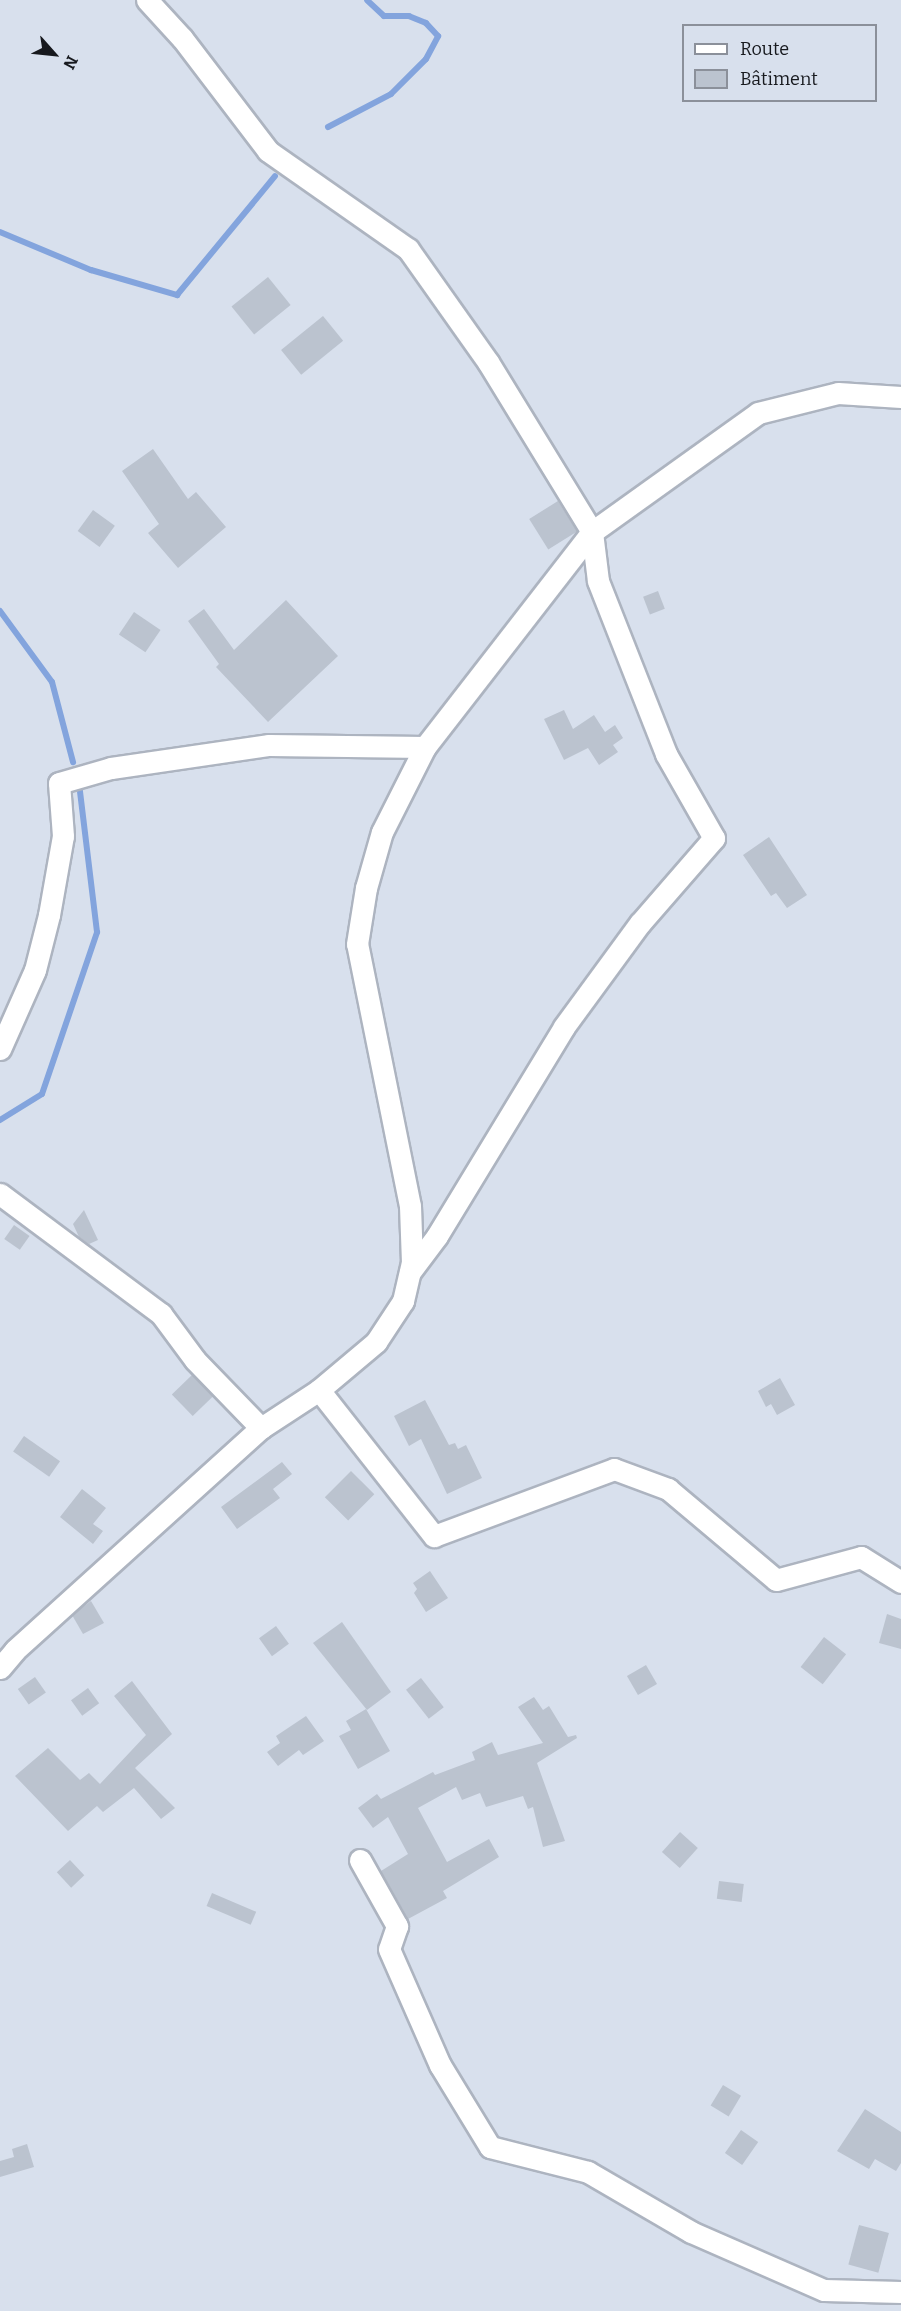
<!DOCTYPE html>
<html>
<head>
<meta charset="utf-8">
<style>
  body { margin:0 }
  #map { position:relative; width:901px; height:2311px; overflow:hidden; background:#d8e0ed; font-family:Bitter,serif }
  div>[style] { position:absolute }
  .stream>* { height:6px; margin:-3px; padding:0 3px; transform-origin:3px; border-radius:3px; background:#83a4dd }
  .building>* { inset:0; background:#bbc3cf; transform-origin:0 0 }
  .roads { filter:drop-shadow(2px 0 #adb4c0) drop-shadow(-2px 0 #adb4c0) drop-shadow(0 2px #adb4c0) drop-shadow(0 -2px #adb4c0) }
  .street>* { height:21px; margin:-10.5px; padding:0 10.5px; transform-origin:10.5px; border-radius:10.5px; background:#fff }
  span { translate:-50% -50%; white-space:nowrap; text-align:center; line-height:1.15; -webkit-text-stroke:4.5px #d8e0ed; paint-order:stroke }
  .legend { position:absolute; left:682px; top:24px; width:195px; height:78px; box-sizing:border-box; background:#d8e0ed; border:2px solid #8b909a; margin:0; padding:8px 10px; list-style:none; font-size:18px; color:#17191e }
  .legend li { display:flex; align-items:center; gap:12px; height:30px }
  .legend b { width:30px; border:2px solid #8b909a }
  .north { position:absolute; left:24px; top:24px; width:60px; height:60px; -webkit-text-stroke:4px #d8e0ed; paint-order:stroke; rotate:117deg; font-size:16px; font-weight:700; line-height:24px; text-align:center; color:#17191e }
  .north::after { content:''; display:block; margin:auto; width:21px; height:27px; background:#17191e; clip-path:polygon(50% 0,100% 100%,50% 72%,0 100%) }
</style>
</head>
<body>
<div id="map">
  <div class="stream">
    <div style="left:328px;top:127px;width:71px;rotate:-27.6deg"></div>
    <div style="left:391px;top:94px;width:49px;rotate:-45deg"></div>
    <div style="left:426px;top:59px;width:26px;rotate:-62deg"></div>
    <div style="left:438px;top:36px;width:18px;rotate:-133deg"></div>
    <div style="left:426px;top:23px;width:18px;rotate:-158deg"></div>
    <div style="left:409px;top:16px;width:25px;rotate:180deg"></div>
    <div style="left:384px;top:16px;width:23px;rotate:-137deg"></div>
    <div style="left:0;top:232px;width:99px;rotate:22.7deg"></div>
    <div style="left:91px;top:270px;width:90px;rotate:16.2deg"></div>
    <div style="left:177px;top:295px;width:154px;rotate:-50.5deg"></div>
    <div style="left:0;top:611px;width:88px;rotate:53.8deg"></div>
    <div style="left:52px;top:682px;width:83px;rotate:75.3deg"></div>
    <div style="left:0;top:1120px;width:49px;rotate:-31.8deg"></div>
    <div style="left:42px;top:1094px;width:171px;rotate:-71.2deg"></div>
    <div style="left:97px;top:932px;width:150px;rotate:-96.9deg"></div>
  </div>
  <div class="building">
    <div style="left:268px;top:277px;width:36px;height:47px;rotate:51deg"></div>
    <div style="left:323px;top:316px;width:32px;height:54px;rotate:51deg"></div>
    <div style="clip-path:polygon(153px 449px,188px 499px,196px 492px,226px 527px,178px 568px,148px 533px,159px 524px,122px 471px)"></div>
    <div style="left:558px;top:501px;width:36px;height:34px;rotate:58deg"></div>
    <div style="left:93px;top:510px;width:27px;height:26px;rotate:36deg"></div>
    <div style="left:658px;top:591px;width:19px;height:16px;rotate:69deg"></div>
    <div style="clip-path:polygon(286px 600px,338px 656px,268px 722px,216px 667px,219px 664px,188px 621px,204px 609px,234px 650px)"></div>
    <div style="left:134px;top:612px;width:32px;height:27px;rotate:34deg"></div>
    <div style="clip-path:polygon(564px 710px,573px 729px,594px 715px,605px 732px,615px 725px,623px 738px,613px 745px,618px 752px,599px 765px,588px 748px,564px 760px,544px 719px)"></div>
    <div style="clip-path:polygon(769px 837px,807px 895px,787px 908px,776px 893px,771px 896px,743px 855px)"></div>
    <div style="clip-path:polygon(84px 1210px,98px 1240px,89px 1244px,79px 1237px,73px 1224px)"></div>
    <div style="left:14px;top:1225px;width:19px;height:17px;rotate:35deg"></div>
    <div style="left:192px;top:1375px;width:30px;height:28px;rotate:46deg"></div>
    <div style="clip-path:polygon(780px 1378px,795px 1405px,777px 1415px,771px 1404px,766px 1407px,758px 1391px)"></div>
    <div style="clip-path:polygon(425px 1400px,449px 1445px,455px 1443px,458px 1449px,466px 1445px,482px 1478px,447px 1494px,421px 1439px,409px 1446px,394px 1416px)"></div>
    <div style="left:24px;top:1436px;width:44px;height:19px;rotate:35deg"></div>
    <div style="clip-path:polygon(282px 1462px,292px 1474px,273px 1489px,280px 1498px,237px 1529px,221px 1507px)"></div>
    <div style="left:351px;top:1471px;width:33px;height:37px;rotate:45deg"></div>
    <div style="clip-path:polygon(82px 1489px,106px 1508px,93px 1524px,103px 1531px,93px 1544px,60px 1517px)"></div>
    <div style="clip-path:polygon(430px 1571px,448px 1598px,426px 1612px,414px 1593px,417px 1589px,413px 1583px)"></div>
    <div style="clip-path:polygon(91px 1601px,104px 1623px,83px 1634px,72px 1615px)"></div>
    <div style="clip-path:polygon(887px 1614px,901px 1619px,901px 1649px,879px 1643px)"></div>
    <div style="clip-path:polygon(342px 1622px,391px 1692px,367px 1710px,313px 1643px)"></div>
    <div style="left:276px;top:1626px;width:22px;height:21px;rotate:54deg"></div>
    <div style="left:824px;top:1637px;width:28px;height:38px;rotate:38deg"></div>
    <div style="left:646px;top:1665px;width:22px;height:22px;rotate:60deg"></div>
    <div style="left:35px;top:1677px;width:19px;height:21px;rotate:55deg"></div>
    <div style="left:421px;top:1678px;width:37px;height:19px;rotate:52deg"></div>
    <div style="clip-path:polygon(132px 1681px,172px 1734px,135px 1768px,175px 1808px,161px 1819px,134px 1788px,103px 1812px,97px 1806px,68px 1831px,15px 1776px,48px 1748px,80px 1780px,89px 1773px,100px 1784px,146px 1735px,114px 1696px)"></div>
    <div style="left:88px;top:1688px;width:19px;height:21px;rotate:54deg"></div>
    <div style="clip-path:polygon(534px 1697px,543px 1710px,549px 1706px,568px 1737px,576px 1735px,577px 1738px,537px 1763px,565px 1841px,543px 1847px,533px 1807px,528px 1809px,523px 1796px,486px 1807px,480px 1793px,462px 1800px,456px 1787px,418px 1808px,447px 1862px,489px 1839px,499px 1857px,443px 1891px,447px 1898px,408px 1919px,381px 1871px,408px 1854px,388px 1817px,373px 1828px,358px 1808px,377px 1794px,381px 1799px,433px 1772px,435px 1775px,475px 1760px,472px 1752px,492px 1742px,498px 1755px,543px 1743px,518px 1707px)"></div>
    <div style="clip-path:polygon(366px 1709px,390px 1751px,358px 1769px,339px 1736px,351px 1730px,346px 1721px)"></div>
    <div style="clip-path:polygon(306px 1716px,324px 1741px,303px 1755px,299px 1750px,278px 1766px,267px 1752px,280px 1743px,276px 1736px)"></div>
    <div style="left:680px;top:1832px;width:24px;height:27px;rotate:42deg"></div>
    <div style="left:70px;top:1860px;width:21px;height:18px;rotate:47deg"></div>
    <div style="left:719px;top:1881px;width:25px;height:18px;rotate:7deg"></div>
    <div style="left:212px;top:1893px;width:48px;height:14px;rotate:23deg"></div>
    <div style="left:723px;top:2085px;width:21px;height:24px;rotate:31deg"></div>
    <div style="clip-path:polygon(865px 2109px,901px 2132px,901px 2163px,896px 2171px,875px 2159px,869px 2169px,837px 2151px)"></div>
    <div style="left:741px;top:2130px;width:21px;height:28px;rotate:35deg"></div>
    <div style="clip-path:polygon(27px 2144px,34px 2167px,0 2177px,0 2161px,14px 2157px,12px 2149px)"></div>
    <div style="left:859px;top:2225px;width:31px;height:41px;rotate:15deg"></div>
  </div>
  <div class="roads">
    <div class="street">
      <div style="left:147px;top:0;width:52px;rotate:47.4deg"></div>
      <div style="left:182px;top:38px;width:142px;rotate:52.7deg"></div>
      <div style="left:268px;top:151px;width:171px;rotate:35deg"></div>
      <div style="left:408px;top:249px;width:138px;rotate:54.7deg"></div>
      <div style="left:488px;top:362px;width:199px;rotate:58.5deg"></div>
      <div style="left:592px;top:532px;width:49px;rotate:83deg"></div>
      <div style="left:598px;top:581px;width:186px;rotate:68.5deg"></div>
      <div style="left:666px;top:754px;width:97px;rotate:60.3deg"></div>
      <div style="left:714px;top:838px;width:113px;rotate:131deg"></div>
      <div style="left:640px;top:923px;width:129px;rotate:126.2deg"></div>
      <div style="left:564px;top:1027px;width:245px;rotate:121.3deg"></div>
      <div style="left:437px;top:1236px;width:45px;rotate:126.9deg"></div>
      <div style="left:0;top:1049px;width:86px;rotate:-66.1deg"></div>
      <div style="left:35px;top:970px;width:57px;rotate:-75.7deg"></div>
      <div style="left:49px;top:915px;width:80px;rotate:-80deg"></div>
      <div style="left:63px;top:836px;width:53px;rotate:-94.3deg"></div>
      <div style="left:59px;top:783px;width:54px;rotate:-16.1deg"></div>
      <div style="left:111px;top:768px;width:160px;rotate:-8.3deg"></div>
      <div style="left:269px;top:745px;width:156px;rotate:0.7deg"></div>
      <div style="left:0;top:1194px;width:201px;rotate:36.7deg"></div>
      <div style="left:161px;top:1314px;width:57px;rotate:53.5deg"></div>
      <div style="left:195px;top:1360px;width:95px;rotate:45.9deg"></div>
      <div style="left:319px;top:1390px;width:186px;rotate:51.8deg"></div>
      <div style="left:434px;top:1536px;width:192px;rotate:-20.4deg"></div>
      <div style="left:614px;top:1469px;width:58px;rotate:20.3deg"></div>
      <div style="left:668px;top:1489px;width:141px;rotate:40.1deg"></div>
      <div style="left:776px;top:1580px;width:88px;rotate:-15.1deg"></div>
      <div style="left:861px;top:1557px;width:47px;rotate:32deg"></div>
      <div style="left:0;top:1668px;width:23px;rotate:-50deg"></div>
      <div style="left:15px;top:1650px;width:331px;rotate:-42.1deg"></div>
      <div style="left:261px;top:1428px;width:69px;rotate:-33.2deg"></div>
      <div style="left:319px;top:1390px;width:75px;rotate:-40.1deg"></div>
      <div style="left:376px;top:1342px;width:49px;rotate:-56.6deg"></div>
      <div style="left:403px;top:1301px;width:39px;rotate:-77deg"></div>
      <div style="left:412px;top:1263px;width:57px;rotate:-92deg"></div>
      <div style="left:410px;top:1206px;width:267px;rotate:-101.4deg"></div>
      <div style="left:357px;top:944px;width:57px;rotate:-80.9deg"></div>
      <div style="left:366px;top:888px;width:58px;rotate:-74.1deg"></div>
      <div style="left:382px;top:832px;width:95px;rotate:-63.2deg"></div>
      <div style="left:425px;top:747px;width:272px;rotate:-52.2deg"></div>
      <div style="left:592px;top:532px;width:204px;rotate:-35.6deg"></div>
      <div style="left:758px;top:413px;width:82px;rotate:-14deg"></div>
      <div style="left:838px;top:393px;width:63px;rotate:3.6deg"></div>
      <div style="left:360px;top:1860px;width:76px;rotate:60.7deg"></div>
      <div style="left:397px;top:1926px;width:24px;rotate:109deg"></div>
      <div style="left:389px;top:1949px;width:127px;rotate:66.3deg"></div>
      <div style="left:440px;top:2065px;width:96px;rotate:58.6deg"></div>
      <div style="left:490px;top:2147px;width:101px;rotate:14.3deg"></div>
      <div style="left:588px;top:2172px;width:119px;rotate:30.2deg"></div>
      <div style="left:691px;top:2232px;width:145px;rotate:23.6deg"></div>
      <div style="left:824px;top:2290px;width:77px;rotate:1.5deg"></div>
    </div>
  </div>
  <ul class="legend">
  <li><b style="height:8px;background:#fff"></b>Route</li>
  <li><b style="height:16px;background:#bbc3cf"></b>Bâtiment</li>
  </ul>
  <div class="north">N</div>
</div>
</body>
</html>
